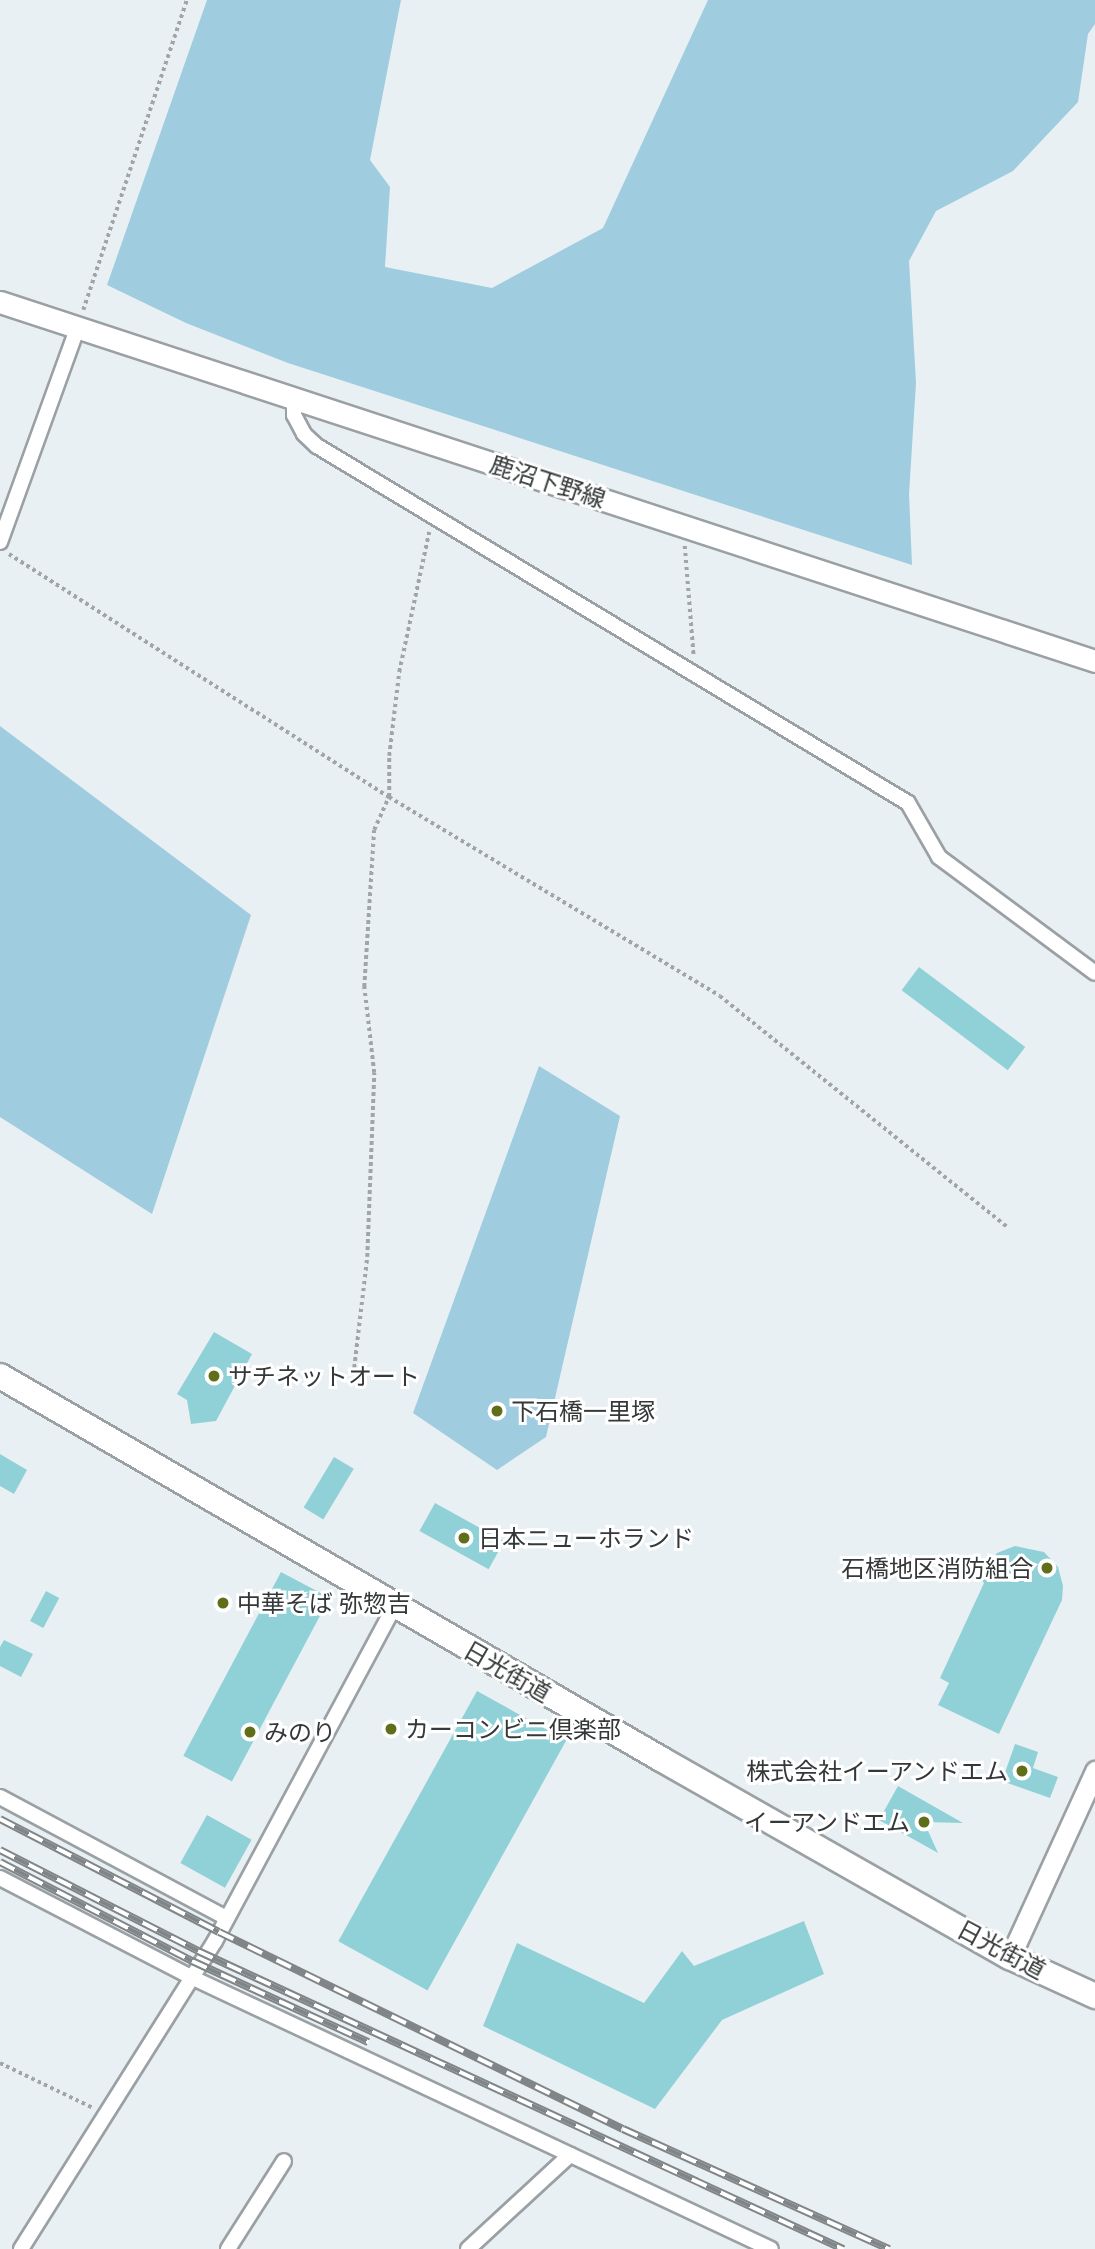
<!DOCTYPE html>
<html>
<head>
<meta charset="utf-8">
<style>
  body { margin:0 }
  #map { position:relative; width:1095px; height:2249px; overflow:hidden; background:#e9f0f3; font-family:"Golos Text","Noto Sans JP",sans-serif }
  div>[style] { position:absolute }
  .green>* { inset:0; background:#9fccdf }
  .building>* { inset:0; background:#90d1d8; transform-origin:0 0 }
  .path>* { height:3.5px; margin-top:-1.75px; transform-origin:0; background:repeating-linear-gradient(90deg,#a0a5a7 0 3.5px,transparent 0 7px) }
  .roads { filter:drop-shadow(2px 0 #9aa0a3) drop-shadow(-2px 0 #9aa0a3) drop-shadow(0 2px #9aa0a3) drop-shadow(0 -2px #9aa0a3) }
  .street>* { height:14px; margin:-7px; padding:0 7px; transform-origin:7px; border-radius:7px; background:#fff }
  .secondary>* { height:19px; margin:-9.5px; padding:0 9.5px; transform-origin:9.5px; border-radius:9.5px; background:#fff }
  .primary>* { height:21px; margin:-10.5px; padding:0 10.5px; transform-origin:10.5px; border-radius:10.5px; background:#fff }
  .highway>* { height:24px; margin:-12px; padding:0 12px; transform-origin:12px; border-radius:12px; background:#fff }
  .rail>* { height:8px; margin-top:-4px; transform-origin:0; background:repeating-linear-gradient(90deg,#fff 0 16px,#808587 0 32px); box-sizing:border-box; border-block:2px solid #808587 }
  .dots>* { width:19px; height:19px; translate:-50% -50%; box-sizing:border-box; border:4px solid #fff; border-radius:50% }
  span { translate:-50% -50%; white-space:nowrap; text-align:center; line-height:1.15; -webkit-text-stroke:6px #fff; paint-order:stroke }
  .street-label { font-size:24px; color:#353839 }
  .poi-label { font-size:24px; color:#353839 }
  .left { translate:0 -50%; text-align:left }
  .right { translate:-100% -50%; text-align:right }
</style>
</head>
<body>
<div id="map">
  <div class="green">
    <div style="clip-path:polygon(207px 0,401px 0,370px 160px,390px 187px,385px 267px,492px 288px,603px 228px,708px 0,1095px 0,1095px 24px,1088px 34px,1078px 102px,1013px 171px,936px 211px,909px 261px,916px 383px,909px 494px,912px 565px,288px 363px,186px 323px,107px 285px)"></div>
    <div style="clip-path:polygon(0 726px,251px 915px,152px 1214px,0 1117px)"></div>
    <div style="clip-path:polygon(539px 1066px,620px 1116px,546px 1437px,497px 1470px,413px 1413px)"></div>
  </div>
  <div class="building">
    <div style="left:919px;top:967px;width:133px;height:29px;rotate:37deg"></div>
    <div style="clip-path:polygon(214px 1332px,252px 1354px,216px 1421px,191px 1424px,187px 1400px,177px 1394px)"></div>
    <div style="clip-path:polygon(0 1454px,27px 1470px,14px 1494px,0 1486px)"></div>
    <div style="left:334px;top:1457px;width:23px;height:59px;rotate:31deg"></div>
    <div style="left:435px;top:1503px;width:79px;height:32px;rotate:29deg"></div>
    <div style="clip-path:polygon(1015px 1546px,1044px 1552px,1058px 1567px,1063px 1586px,1062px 1600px,999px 1734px,938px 1705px,949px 1683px,940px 1678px,984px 1583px,980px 1578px,984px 1569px,997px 1553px)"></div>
    <div style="left:281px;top:1572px;width:55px;height:208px;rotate:28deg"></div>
    <div style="left:46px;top:1591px;width:15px;height:34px;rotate:28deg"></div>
    <div style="clip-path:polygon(4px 1640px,33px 1654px,21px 1677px,0 1666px,0 1647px)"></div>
    <div style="left:477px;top:1691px;width:102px;height:286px;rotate:29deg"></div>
    <div style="clip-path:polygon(1015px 1744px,1038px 1752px,1033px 1768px,1058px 1777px,1050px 1798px,1002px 1781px)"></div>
    <div style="clip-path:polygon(898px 1786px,963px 1823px,924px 1822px,938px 1853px,879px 1820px)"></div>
    <div style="left:207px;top:1815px;width:51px;height:55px;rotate:29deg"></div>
    <div style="clip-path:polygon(804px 1921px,824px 1974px,722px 2020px,655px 2109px,483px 2026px,517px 1943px,644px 2003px,682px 1951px,694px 1966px)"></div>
  </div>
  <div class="path">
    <div style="left:83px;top:310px;width:327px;rotate:-71.5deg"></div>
    <div style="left:685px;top:546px;width:111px;rotate:85.4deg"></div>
    <div style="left:9px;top:554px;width:451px;rotate:32.6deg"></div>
    <div style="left:389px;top:797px;width:386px;rotate:31deg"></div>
    <div style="left:720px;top:996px;width:368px;rotate:38.8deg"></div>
    <div style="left:354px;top:1368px;width:112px;rotate:-83.3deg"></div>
    <div style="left:367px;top:1257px;width:184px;rotate:-87.8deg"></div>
    <div style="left:374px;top:1073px;width:87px;rotate:-96.6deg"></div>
    <div style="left:364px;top:987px;width:157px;rotate:-86.4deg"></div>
    <div style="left:374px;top:830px;width:36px;rotate:-66deg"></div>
    <div style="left:389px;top:797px;width:41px;rotate:-90deg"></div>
    <div style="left:389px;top:756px;width:85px;rotate:-83.2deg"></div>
    <div style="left:399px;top:672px;width:143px;rotate:-77.9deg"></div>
    <div style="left:0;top:2063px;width:103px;rotate:25.8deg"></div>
  </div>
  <div class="roads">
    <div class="street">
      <div style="left:294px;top:398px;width:17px;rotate:90deg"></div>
      <div style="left:294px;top:415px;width:21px;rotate:62deg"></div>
      <div style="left:304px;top:434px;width:18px;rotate:43deg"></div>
      <div style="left:317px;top:446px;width:690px;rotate:31.13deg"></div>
      <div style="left:908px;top:803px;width:62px;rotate:60.1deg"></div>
      <div style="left:939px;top:857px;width:194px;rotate:36.6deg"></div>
      <div style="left:0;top:542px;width:230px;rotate:-70.1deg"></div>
      <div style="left:0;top:1797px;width:257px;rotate:28.1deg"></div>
      <div style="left:0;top:1878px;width:217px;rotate:27.4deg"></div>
      <div style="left:193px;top:1978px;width:638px;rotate:25.12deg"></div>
      <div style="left:21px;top:2249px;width:364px;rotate:-57.8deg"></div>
      <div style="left:215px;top:1941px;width:381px;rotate:-61.8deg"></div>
      <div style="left:228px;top:2249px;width:104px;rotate:-57.5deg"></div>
      <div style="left:468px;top:2249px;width:139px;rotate:-42.7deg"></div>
    </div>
    <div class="secondary">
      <div style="left:1010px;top:1957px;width:205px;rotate:-65.4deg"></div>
    </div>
    <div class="primary">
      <div style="left:0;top:302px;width:1152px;rotate:18.15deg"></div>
    </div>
    <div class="highway">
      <div style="left:0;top:1376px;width:764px;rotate:30.09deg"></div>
      <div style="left:661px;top:1759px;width:401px;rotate:29.6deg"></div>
      <div style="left:1010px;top:1957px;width:94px;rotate:24.6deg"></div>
    </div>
  </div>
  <div class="rail">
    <div style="left:0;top:1819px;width:246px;rotate:27.3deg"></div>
    <div style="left:219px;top:1932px;width:449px;rotate:26deg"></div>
    <div style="left:623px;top:2129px;width:292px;rotate:24.3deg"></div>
    <div style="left:0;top:1850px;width:222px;rotate:27deg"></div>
    <div style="left:198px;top:1951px;width:711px;rotate:24.8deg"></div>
    <div style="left:0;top:1862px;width:216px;rotate:27.3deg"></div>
    <div style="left:192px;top:1961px;width:194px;rotate:24.7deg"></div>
  </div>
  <div class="dots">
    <div style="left:214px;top:1376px;background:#606e19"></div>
    <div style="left:497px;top:1411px;background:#606e19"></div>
    <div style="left:464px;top:1538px;background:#606e19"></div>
    <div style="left:1047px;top:1568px;background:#606e19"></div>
    <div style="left:223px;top:1603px;background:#606e19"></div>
    <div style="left:391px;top:1729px;background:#606e19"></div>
    <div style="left:250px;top:1732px;background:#606e19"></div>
    <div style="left:1022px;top:1771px;background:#606e19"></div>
    <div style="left:924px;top:1822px;background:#606e19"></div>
  </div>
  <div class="street-label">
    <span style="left:548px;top:481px;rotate:18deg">鹿沼下野線</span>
    <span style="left:508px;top:1671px;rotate:30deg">日光街道</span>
    <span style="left:1002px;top:1949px;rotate:28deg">日光街道</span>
  </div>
  <div class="poi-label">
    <span class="left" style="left:228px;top:1376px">サチネットオート</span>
    <span class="left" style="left:511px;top:1411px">下石橋一里塚</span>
    <span class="left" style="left:478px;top:1538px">日本ニューホランド</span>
    <span class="right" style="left:1033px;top:1568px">石橋地区消防組合</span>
    <span class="left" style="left:237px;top:1603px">中華そば 弥惣吉</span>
    <span class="left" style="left:405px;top:1729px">カーコンビニ倶楽部</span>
    <span class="left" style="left:264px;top:1732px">みのり</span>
    <span class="right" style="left:1008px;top:1771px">株式会社イーアンドエム</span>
    <span class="right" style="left:910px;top:1822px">イーアンドエム</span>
  </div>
</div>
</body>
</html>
